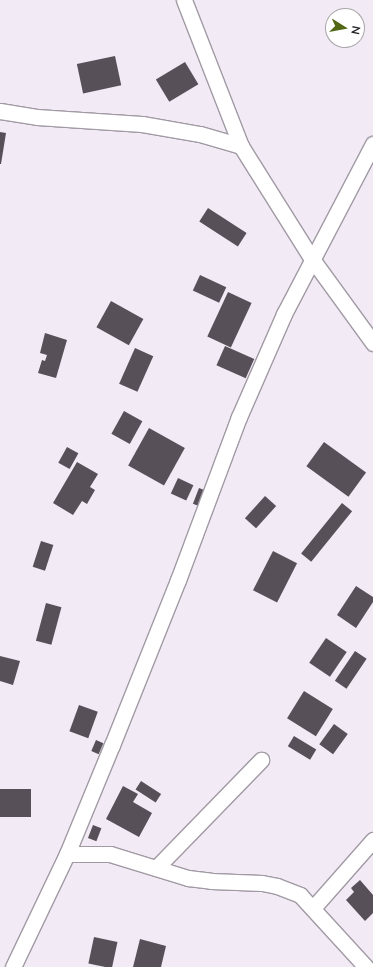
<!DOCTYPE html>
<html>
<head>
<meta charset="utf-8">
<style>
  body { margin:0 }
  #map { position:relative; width:373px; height:967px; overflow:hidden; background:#f2eaf5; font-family:Lato,sans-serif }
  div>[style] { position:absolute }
  .building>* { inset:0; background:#575059; transform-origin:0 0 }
  .roads { filter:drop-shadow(1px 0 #a19aa4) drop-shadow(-1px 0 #a19aa4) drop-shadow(0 1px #a19aa4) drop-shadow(0 -1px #a19aa4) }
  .minor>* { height:15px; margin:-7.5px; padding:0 7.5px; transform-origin:7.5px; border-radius:7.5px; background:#fff }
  span { translate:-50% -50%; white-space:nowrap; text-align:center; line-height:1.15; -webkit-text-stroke:4px #fff; paint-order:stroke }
  .north { position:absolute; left:325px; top:8px; width:40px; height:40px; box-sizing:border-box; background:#fff; border:1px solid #a9a7a9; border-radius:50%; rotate:101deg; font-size:11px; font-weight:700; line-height:16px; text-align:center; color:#272428 }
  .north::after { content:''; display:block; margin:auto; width:14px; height:18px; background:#516714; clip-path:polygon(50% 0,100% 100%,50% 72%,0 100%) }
</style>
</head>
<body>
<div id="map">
  <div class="building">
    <div style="left:115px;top:56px;width:30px;height:39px;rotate:78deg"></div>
    <div style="left:185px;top:62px;width:26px;height:34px;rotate:59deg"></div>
    <div style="clip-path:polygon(0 132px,6px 133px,1px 164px,0 164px)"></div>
    <div style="left:208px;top:208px;width:46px;height:16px;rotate:33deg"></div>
    <div style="left:200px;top:275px;width:29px;height:17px;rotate:25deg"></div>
    <div style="left:228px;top:292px;width:26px;height:49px;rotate:25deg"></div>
    <div style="left:111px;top:301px;width:37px;height:30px;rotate:29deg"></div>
    <div style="clip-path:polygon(45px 333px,67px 340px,56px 378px,38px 373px,42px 360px,45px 361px,47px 355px,40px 353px)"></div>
    <div style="left:225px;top:346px;width:32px;height:21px;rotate:24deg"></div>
    <div style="left:135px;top:348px;width:20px;height:39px;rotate:24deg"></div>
    <div style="left:124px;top:411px;width:21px;height:26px;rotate:29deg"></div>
    <div style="left:149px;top:428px;width:41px;height:43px;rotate:29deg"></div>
    <div style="left:324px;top:442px;width:52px;height:30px;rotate:36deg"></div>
    <div style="left:67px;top:447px;width:13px;height:18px;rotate:29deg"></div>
    <div style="clip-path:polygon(77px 462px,98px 474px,90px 487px,95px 490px,87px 504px,82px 501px,73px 515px,53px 503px)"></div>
    <div style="left:178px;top:478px;width:17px;height:17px;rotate:25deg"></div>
    <div style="left:199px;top:488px;width:9px;height:17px;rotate:21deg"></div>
    <div style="left:265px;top:496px;width:15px;height:30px;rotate:42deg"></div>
    <div style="left:342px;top:503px;width:13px;height:65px;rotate:39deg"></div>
    <div style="left:41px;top:541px;width:13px;height:27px;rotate:18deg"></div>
    <div style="left:273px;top:551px;width:27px;height:44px;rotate:27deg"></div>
    <div style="clip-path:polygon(356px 586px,373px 597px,373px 602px,356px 628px,337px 615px)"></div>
    <div style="left:46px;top:603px;width:16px;height:39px;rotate:15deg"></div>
    <div style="left:326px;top:638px;width:25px;height:30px;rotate:34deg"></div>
    <div style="left:355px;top:651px;width:14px;height:36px;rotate:34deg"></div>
    <div style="clip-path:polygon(0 656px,20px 661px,13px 685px,0 681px)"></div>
    <div style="left:304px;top:691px;width:34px;height:32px;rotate:32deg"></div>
    <div style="left:79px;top:705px;width:20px;height:28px;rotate:20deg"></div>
    <div style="left:334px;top:724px;width:17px;height:25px;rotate:36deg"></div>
    <div style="left:294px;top:736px;width:26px;height:12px;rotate:31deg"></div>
    <div style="left:96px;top:740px;width:8px;height:12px;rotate:23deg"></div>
    <div style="left:141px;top:781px;width:24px;height:10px;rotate:33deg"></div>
    <div style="clip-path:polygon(123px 786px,138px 794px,133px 802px,152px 813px,139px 837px,106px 819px)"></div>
    <div style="left:0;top:789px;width:31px;height:28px"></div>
    <div style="left:93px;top:825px;width:9px;height:14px;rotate:21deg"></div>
    <div style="clip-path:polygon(360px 880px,373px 895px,373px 913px,365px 921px,346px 900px,354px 892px,351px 888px)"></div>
    <div style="left:94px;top:937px;width:24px;height:27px;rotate:12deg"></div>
    <div style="clip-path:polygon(140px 939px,166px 946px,161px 967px,133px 967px)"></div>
  </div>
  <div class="roads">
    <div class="minor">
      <div style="left:184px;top:0;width:157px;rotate:68.7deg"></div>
      <div style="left:241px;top:146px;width:133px;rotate:57.9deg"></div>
      <div style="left:312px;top:259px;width:104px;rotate:54deg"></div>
      <div style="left:0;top:111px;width:37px;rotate:9deg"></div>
      <div style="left:37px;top:117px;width:105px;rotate:3.8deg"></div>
      <div style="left:142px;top:124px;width:59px;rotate:9.8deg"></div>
      <div style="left:200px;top:134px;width:43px;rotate:16.3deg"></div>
      <div style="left:67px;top:854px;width:43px"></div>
      <div style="left:110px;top:854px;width:82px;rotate:17.1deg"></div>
      <div style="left:188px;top:878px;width:23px;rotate:7deg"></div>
      <div style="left:211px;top:881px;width:51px;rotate:2.2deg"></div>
      <div style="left:262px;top:883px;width:15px;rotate:11deg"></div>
      <div style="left:277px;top:886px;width:25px;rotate:21deg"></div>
      <div style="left:300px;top:895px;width:98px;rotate:47.5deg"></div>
      <div style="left:156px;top:868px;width:151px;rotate:-45.8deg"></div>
      <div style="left:313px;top:908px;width:91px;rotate:-48.6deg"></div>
      <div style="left:13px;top:967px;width:125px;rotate:-64.5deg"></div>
      <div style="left:67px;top:854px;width:118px;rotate:-67.6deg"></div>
      <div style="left:112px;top:745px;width:178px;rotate:-68.2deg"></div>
      <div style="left:178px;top:580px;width:174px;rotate:-69.5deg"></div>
      <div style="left:239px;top:417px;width:112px;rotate:-66.4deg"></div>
      <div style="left:284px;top:314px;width:192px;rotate:-62.4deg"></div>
    </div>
  </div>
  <div class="north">N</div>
</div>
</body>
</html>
